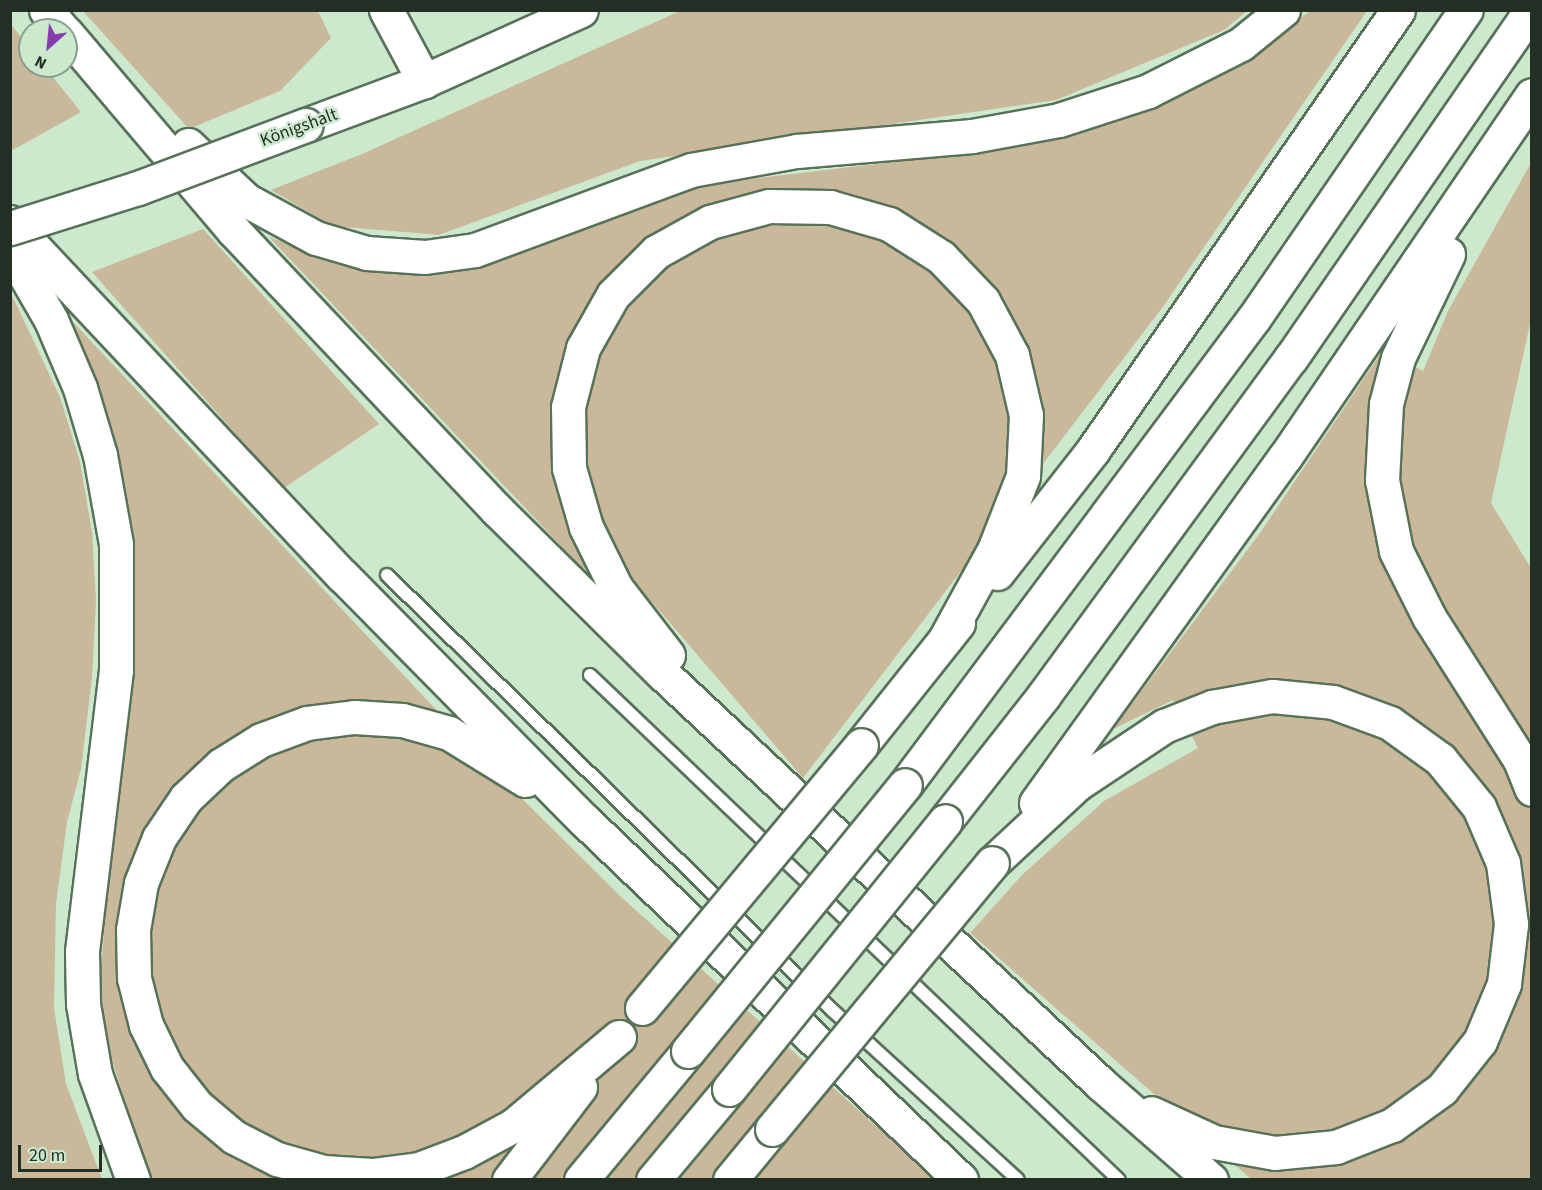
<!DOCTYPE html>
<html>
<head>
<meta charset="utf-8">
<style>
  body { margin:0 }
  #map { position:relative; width:1542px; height:1190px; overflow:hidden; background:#cce9ce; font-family:"Source Sans 3",sans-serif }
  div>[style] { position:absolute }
  .green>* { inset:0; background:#cab89a }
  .roads { filter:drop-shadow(2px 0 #58725a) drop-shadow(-2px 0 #58725a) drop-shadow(0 2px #58725a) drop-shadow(0 -2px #58725a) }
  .service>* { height:12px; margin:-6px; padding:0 6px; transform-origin:6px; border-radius:6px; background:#fff }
  .secondary>* { height:33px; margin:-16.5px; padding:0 16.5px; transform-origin:16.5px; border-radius:16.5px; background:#fff }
  .motorway>* { height:33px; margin:-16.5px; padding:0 16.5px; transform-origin:16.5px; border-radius:16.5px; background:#fff }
  .bridges { filter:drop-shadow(2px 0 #58725a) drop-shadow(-2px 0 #58725a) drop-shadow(0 2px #58725a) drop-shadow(0 -2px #58725a) }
  .secondary-bridge>* { height:33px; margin:-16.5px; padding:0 16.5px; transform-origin:16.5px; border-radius:16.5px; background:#fff }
  .motorway-bridge>* { height:33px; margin:-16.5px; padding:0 16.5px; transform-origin:16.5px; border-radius:16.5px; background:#fff }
  span { translate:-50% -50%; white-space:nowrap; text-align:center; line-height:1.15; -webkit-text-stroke:5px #cce9ce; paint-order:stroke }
  .street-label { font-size:18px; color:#232e24 }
  .frame { position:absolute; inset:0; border:12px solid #232e24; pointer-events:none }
  .north { position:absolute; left:18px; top:18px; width:60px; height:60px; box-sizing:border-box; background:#cce9ce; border:2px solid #889e8a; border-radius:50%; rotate:207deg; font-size:16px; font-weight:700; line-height:24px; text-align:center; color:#232e24 }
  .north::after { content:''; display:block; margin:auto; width:21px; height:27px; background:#873dae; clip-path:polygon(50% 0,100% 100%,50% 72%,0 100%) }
  .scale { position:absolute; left:18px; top:1145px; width:84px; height:27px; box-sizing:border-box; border:3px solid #232e24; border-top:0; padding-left:8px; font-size:18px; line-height:21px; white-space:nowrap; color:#232e24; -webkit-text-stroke:4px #cce9ce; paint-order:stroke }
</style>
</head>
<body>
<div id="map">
  <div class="green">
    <div style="clip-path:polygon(83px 11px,318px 11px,331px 38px,280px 91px,189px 129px)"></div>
    <div style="clip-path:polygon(680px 11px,1247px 11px,1224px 30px,1056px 100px,640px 161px,439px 235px,333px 226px,271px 190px,362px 154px)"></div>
    <div style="clip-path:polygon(1310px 11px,1367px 11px,1162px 308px,803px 778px,652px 602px,580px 566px,269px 237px,360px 269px,498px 260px,690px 186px,1020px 147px,1204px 85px)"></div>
    <div style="clip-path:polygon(11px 24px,30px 49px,30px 66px,44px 66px,81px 112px,11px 151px)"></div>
    <div style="clip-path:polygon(1531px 163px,1531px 319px,1491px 503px,1531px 568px,1531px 1179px,1251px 1179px,970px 933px,1022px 875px,1104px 801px,1198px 748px,1173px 700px,1113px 729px,1260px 533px,1383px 350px,1423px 371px,1448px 311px)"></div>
    <div style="clip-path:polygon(203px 229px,379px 424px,284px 488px,92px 272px)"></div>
    <div style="clip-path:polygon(10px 291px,60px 397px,80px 462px,92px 532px,96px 600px,92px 678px,81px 769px,67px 822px,56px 903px,54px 1008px,66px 1084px,102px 1179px,11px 1179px)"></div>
    <div style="clip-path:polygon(73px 322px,487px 764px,619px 895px,935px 1179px,150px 1179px,97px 1013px,127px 672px,115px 467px)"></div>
  </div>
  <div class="roads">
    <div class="service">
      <div style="left:387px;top:575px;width:621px;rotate:44.35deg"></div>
      <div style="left:831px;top:1009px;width:253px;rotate:42.4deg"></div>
      <div style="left:590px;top:675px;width:731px;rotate:43.67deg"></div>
    </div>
    <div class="secondary">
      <div style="left:306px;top:125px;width:126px;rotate:-20.4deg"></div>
      <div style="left:424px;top:81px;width:172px;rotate:-24.3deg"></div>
    </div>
    <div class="motorway">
      <div style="left:46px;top:10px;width:26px;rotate:50deg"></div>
      <div style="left:386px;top:10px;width:81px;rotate:61.8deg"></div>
      <div style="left:66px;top:33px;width:260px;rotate:49.7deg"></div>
      <div style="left:234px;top:231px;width:383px;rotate:46.7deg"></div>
      <div style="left:497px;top:510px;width:232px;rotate:44.7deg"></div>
      <div style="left:662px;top:673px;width:601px;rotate:43.11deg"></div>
      <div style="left:1101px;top:1084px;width:146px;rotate:41.1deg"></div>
      <div style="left:188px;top:145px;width:80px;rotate:43.5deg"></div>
      <div style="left:246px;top:200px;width:80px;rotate:28.5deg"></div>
      <div style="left:316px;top:238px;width:53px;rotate:16.4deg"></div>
      <div style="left:367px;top:253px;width:58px;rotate:3.9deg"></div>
      <div style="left:425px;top:257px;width:50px;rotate:-8deg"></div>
      <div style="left:475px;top:250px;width:230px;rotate:-20.3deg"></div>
      <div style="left:691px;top:170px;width:108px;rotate:-10.2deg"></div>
      <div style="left:797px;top:151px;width:176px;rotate:-4.9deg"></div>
      <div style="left:972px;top:136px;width:88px;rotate:-10.4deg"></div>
      <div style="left:1059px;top:120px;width:94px;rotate:-18deg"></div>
      <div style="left:1148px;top:91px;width:104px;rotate:-26.8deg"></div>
      <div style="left:1241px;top:44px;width:54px;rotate:-39deg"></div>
      <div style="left:10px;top:222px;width:486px;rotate:46.8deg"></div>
      <div style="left:343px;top:576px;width:344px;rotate:45.4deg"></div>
      <div style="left:585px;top:821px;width:520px;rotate:43.68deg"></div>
      <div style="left:10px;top:249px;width:82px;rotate:60deg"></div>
      <div style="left:51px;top:320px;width:74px;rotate:66.9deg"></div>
      <div style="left:80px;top:388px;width:70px;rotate:73.4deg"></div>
      <div style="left:100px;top:455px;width:90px;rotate:79.8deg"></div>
      <div style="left:116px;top:544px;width:126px;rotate:90deg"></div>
      <div style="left:116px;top:670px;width:283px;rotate:96.9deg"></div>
      <div style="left:82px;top:951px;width:53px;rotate:88.9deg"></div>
      <div style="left:83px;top:1004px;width:71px;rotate:80.3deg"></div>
      <div style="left:95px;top:1074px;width:113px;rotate:70.3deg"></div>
      <div style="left:1448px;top:254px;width:115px;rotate:115.7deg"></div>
      <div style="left:1398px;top:358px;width:48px;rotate:104.6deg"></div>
      <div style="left:1386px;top:404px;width:76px;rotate:93deg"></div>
      <div style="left:1382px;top:480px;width:72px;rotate:78.8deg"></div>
      <div style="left:1396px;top:551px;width:74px;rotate:63.4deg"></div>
      <div style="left:1429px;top:617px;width:169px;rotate:57.5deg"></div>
      <div style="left:1520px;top:760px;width:31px;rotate:68deg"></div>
      <div style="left:997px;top:573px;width:156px;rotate:-52deg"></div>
      <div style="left:1093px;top:450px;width:535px;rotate:-55.27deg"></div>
      <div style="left:668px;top:655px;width:85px;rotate:-127.8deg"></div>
      <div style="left:616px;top:588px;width:68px;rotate:-116.2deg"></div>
      <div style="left:586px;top:527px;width:61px;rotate:-106.1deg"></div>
      <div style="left:569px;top:468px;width:61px;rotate:-90.9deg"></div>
      <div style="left:568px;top:407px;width:61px;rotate:-75.7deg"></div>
      <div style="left:583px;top:348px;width:61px;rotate:-60.5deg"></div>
      <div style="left:613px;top:295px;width:61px;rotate:-45deg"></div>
      <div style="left:656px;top:252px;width:62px;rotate:-29.1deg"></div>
      <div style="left:710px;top:222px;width:61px;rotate:-15.2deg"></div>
      <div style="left:769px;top:206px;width:61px;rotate:0.9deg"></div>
      <div style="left:830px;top:207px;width:61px;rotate:16.1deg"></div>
      <div style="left:889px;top:224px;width:62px;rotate:32.4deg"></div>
      <div style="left:941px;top:257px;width:61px;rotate:46.3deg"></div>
      <div style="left:983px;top:301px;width:61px;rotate:61.8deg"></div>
      <div style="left:1012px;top:355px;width:62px;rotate:76.9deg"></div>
      <div style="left:1026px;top:415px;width:61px;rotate:92.8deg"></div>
      <div style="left:1023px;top:476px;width:79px;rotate:111.4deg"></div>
      <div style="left:994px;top:550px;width:102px;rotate:118.8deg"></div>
      <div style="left:861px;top:745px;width:156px;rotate:-51.5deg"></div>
      <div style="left:525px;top:780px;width:89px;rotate:-148.3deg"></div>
      <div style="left:449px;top:733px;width:49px;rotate:-164.5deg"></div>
      <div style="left:402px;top:720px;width:48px;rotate:-176.4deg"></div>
      <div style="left:354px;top:717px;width:47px;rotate:172.7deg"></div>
      <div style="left:307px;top:723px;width:49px;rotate:159.7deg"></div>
      <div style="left:261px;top:740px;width:47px;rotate:148deg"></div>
      <div style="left:221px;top:765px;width:48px;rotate:136.7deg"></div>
      <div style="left:186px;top:798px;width:48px;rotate:124deg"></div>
      <div style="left:159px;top:838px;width:48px;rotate:111.8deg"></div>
      <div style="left:141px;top:883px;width:48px;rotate:99.7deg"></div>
      <div style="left:133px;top:930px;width:48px;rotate:88.8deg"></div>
      <div style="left:134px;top:978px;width:49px;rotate:75.7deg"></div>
      <div style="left:146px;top:1025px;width:48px;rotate:64deg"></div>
      <div style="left:167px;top:1068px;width:48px;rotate:51.7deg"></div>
      <div style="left:197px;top:1106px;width:48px;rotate:40deg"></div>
      <div style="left:234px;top:1137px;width:48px;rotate:27.1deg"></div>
      <div style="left:277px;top:1159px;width:49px;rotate:15.5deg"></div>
      <div style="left:324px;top:1172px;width:48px;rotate:3.6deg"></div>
      <div style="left:372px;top:1175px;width:47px;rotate:-7.3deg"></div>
      <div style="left:419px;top:1169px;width:48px;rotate:-20.7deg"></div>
      <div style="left:464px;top:1152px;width:57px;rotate:-28.4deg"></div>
      <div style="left:514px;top:1125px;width:137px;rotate:-40deg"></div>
      <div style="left:905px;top:785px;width:583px;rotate:-53.23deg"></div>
      <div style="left:1254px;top:318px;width:374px;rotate:-55.5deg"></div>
      <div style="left:1036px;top:803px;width:426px;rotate:-54.3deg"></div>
      <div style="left:1285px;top:457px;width:438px;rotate:-55.7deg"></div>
      <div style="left:945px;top:821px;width:160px;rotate:-51.8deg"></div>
      <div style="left:1044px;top:695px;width:418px;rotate:-53.8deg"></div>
      <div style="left:1291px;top:358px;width:423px;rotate:-55.4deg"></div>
      <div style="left:992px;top:863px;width:116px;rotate:-42.9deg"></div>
      <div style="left:1077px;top:784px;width:105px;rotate:-33.7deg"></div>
      <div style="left:1164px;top:726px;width:52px;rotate:-21.6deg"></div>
      <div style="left:1212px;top:707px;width:61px;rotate:-10.4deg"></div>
      <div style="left:1272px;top:696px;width:61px;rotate:5.6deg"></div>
      <div style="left:1333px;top:702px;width:61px;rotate:20.2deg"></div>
      <div style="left:1390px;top:723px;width:62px;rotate:35.8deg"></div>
      <div style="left:1440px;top:759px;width:62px;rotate:50.9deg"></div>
      <div style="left:1479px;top:807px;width:61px;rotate:66.8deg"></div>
      <div style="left:1503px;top:863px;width:62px;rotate:82.5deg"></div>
      <div style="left:1511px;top:924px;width:60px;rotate:96.7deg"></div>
      <div style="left:1504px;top:984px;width:62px;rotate:112.8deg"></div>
      <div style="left:1480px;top:1041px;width:61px;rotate:128.4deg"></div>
      <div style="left:1442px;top:1089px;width:62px;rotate:144.2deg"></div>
      <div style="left:1392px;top:1125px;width:60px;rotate:158.6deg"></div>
      <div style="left:1336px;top:1147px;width:61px;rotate:174.4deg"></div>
      <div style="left:1275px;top:1153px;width:62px;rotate:-169.8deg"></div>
      <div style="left:1214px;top:1142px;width:69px;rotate:-155.3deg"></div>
      <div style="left:509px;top:1180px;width:117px;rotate:-52.6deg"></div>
      <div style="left:581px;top:1180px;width:168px;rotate:-50.3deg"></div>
      <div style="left:653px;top:1180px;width:119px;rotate:-50.1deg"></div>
      <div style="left:730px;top:1180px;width:66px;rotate:-50.5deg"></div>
    </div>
  </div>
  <div class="bridges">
    <div class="secondary-bridge">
      <div style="left:10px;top:228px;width:134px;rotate:-17.4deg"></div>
      <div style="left:138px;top:188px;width:179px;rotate:-20.6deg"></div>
    </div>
    <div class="motorway-bridge">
      <div style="left:642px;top:1008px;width:342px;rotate:-50.2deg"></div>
      <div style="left:688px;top:1051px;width:343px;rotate:-50.8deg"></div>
      <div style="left:729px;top:1089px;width:344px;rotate:-51.1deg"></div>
      <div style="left:772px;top:1129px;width:345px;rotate:-50.4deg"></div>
    </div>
  </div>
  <div class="street-label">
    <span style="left:299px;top:128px;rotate:-20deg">Königshalt</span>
  </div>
  <div class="frame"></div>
  <div class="north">N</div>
  <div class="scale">20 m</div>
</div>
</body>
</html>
